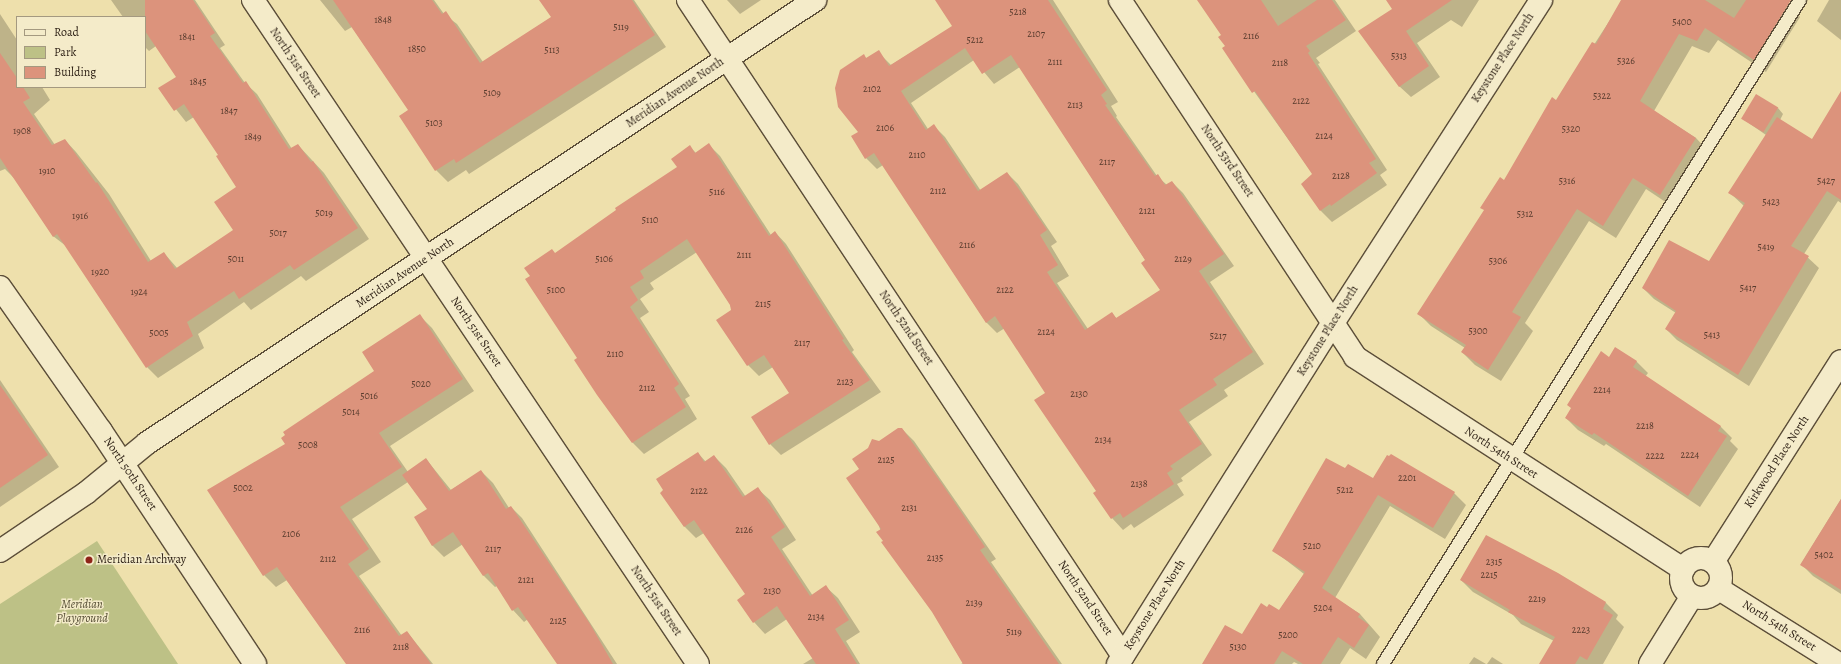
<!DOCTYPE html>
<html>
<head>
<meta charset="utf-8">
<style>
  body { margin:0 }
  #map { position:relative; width:1841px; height:664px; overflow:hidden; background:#eee0ac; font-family:Alegreya,serif }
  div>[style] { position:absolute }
  .green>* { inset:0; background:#bdc186 }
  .shadow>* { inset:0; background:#0003 }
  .building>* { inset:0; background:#dc937c; transform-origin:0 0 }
  .roads { filter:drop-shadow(1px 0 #5c4e39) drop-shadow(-1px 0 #5c4e39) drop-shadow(0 1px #5c4e39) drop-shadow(0 -1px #5c4e39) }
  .service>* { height:12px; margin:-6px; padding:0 6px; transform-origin:6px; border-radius:6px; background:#f4ebc9 }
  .minor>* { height:22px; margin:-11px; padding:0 11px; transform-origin:11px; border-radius:11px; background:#f4ebc9 }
  .minor>.ring { margin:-11px; padding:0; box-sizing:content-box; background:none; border:22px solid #f4ebc9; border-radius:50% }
  .tertiary>* { height:22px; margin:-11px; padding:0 11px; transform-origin:11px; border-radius:11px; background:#f4ebc9 }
  .secondary>* { height:22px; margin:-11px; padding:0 11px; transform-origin:11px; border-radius:11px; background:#f4ebc9 }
  .dots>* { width:11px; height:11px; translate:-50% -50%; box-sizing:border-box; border:2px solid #f4ebc9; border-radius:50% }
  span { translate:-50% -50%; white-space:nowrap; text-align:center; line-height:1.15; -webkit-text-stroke:3px #f4ebc9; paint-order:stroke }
  .number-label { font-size:10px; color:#573b2d }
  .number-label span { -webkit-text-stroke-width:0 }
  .street-label { font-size:12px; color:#2b1e13 }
  .poi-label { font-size:12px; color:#2b1e13 }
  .left { translate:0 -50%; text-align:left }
  .park-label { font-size:12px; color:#574f36; font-style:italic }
  .legend { position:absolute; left:16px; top:16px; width:130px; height:72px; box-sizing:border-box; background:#f4ebc9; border:1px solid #a49980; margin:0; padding:5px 7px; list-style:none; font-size:12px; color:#2b1e13 }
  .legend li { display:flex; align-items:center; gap:8px; height:20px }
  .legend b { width:20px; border:1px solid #a49980 }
</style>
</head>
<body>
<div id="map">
  <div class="green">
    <div style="clip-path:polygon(97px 541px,178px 664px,0 664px,0 604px)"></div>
  </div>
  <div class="shadow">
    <div style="clip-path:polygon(111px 0,195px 0,225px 45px,220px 48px,245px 83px,257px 94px,292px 149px,298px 145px,324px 173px,369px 239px,306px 281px,301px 276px,251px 310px,244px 302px,198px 334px,204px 348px,158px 378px,147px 367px,66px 246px,53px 236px,16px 180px,5px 169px,0 171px,0 14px,17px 40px,17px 87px,42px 87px,50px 100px,34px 114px,55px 145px,65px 140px,76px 152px,109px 194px,151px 261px,164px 253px,178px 269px,235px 231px,237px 188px,220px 155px,194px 117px,186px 122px,160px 89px,177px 77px,156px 46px,149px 51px,145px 47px,145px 17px,123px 17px)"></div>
    <div style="clip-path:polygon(320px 0,434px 0,444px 14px,457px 24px,483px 62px,552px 17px,541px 0,634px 0,666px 47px,469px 174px,466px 170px,448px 182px,436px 170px,400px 116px,409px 110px,352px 27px,345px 31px)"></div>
    <div style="clip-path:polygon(727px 0,761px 0,740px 14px)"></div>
    <div style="clip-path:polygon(evenodd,949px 0,1053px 0,1118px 102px,1111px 106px,1117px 116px,1116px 117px,1157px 176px,1167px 185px,1172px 182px,1183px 193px,1234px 266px,1210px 282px,1264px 364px,1224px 390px,1228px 396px,1189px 422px,1212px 455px,1181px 478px,1183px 481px,1177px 484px,1184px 495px,1134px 528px,1131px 524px,1123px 530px,1112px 518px,1047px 393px,1005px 328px,997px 333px,986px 322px,883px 165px,877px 169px,866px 158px,859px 132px,864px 56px,867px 59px,878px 52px,891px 65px,954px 26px,949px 0,974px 60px,994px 84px,1020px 67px,1146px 261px,1161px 291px,1117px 319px,1112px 313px,1088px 329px,1057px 283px,1069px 276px,1051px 246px,1057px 242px,1018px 184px,1007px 173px,981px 191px,945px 137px,934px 126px,928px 129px,911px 103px,974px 60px)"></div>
    <div style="clip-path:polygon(1198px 0,1335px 0,1356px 31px,1316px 58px,1320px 63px,1318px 64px,1387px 170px,1380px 175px,1387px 185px,1332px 222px,1321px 211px,1313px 174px,1223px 48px,1226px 46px,1222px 35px)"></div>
    <div style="clip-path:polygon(1388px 0,1479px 0,1462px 27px,1451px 20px,1417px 43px,1440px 77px,1411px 97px,1399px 86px,1393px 9px)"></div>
    <div style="clip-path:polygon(1623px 0,1786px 0,1800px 17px,1766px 72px,1718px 40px,1709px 53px,1692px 46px,1654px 111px,1696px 138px,1708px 151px,1673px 207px,1646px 189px,1616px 238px,1589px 221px,1525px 323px,1533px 331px,1501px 381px,1475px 365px,1462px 352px,1465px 348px,1431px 326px,1419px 314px)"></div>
    <div style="clip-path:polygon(1829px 0,1841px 0,1841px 40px,1817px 21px)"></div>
    <div style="clip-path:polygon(1841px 93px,1841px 203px,1838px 201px,1804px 254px,1819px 268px,1749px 386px,1677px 340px,1666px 329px,1676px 313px,1654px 299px,1643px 288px,1709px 263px,1744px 206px,1730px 193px,1766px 135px,1743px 119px,1778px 108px,1783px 114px,1780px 120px,1812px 140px)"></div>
    <div style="clip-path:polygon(709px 145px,720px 156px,771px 235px,775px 232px,786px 244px,854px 350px,852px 352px,881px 392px,781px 455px,770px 444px,790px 393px,773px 367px,759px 376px,748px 365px,730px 304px,697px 252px,650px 283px,654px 289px,640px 299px,649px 312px,640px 318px,690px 396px,685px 399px,697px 419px,644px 454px,633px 443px,576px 360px,578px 358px,531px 276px,555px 254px,678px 168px,690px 147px,696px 153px)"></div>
    <div style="clip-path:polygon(420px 316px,432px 328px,474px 391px,390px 446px,408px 472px,426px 459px,451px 490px,481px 471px,493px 483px,509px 508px,511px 507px,522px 518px,617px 664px,558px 664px,528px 619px,524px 622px,513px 610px,497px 586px,495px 587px,484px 576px,463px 544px,444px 557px,432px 545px,428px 509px,408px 482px,352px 519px,381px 562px,359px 576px,402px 636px,407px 632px,433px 664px,347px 664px,287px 580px,276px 587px,264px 575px,286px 444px,375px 371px)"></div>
    <div style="clip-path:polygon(1609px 358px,1636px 361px,1648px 373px,1645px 377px,1720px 426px,1732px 438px,1730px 441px,1738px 449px,1700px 507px,1606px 444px,1604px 446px,1578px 430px,1566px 418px)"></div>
    <div style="clip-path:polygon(0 380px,59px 467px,0 507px)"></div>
    <div style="clip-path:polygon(902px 429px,914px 441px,996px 559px,991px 562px,1062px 664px,961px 664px,963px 663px,933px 612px,884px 541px,860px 469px,879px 442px)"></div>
    <div style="clip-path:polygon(698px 453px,706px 462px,714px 456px,726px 468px,746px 497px,758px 489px,770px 500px,796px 540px,782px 549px,813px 596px,826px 587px,838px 598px,860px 632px,846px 641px,860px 664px,803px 664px,813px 658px,787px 619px,765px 634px,754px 622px,747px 594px,704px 533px,696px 538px,685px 527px,661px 493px)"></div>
    <div style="clip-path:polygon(1391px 455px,1454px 493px,1466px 505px,1445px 539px,1390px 506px,1335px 598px,1360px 614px,1380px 637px,1366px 659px,1350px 648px,1340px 664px,1298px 664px,1294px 662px,1292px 664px,1207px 664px,1242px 636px,1267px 609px,1279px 611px,1304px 574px,1274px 551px,1345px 470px,1373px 480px)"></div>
    <div style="clip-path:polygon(1841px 499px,1841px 594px,1813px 576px,1801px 564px)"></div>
    <div style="clip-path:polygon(1558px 574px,1606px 603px,1618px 615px,1616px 619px,1624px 627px,1603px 664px,1566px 664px,1554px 641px,1521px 624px,1513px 615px,1473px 592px,1461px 580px)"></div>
    <div style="clip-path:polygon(1474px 657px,1486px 664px,1469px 664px)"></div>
    <div style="clip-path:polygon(1492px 657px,1503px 664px,1487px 664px)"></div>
  </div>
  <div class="building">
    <div style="clip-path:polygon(145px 0,193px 0,215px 33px,210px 36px,243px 83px,246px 81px,289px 149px,298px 144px,311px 162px,313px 161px,358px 228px,294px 270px,290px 265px,239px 299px,234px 291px,187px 322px,193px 336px,146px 368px,57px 234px,53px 237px,0 158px,0 53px,17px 78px,17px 87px,23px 87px,30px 98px,23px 102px,52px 145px,65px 139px,96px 183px,97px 182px,148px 262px,164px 252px,175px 269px,233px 230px,214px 202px,236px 187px,216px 156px,218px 155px,184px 104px,174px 111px,158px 88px,176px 77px,145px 31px)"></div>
    <div style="clip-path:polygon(333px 0,432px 0,442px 14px,446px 11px,480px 63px,551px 17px,539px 0,632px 0,655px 35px,456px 163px,454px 159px,435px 171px,399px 116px,408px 110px)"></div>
    <div style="clip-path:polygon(evenodd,935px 0,1048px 0,1107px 90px,1101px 95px,1107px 104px,1105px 105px,1155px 176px,1158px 174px,1165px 185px,1172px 181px,1224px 254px,1199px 271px,1253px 352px,1213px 379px,1217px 385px,1179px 410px,1202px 444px,1170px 466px,1173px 469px,1167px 473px,1174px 484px,1123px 518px,1120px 513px,1111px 519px,1093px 493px,1096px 491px,1034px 400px,1045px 393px,995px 316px,986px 323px,874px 153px,865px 159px,851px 136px,858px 132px,838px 107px,835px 88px,840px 70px,864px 54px,866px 58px,879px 50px,889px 66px,952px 26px,935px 0,965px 48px,982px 74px,1011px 55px,1145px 260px,1141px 263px,1160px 290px,1116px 318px,1112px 312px,1085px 330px,1047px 272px,1058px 265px,1040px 235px,1047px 230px,1007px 172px,978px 191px,934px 124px,926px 130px,901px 91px,965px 48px)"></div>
    <div style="clip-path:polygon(1197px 0,1261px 0,1278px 26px,1317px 0,1332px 0,1346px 20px,1306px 46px,1310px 51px,1308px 53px,1376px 159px,1369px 163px,1377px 173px,1331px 206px,1330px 204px,1320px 211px,1301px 184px,1312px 174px,1255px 91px,1252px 93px,1222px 48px,1225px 46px,1218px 37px,1221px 35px)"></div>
    <div style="clip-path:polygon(1386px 0,1452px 0,1406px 31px,1429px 66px,1399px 87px,1358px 31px,1392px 9px)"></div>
    <div style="clip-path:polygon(1621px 0,1705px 0,1734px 18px,1746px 0,1791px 0,1754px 60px,1705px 28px,1697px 41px,1679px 34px,1640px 101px,1696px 138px,1660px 195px,1633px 178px,1603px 226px,1577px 209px,1512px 312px,1521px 317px,1488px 370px,1461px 352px,1466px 345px,1417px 314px,1484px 210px,1480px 208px,1500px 177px,1504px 180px,1552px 97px,1556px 100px,1592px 42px,1596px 44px)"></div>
    <div style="clip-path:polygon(1841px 91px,1841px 200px,1827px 191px,1791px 246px,1809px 256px,1738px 375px,1665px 329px,1676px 311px,1642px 288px,1669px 240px,1709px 261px,1745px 203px,1728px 193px,1777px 117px,1812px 139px)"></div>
    <div style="left:1756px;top:94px;width:26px;height:29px;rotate:31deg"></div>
    <div style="clip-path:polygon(709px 143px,769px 236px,775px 231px,844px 339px,842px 340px,870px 380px,769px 445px,751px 417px,789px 393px,764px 355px,747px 366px,716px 320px,731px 310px,730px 305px,687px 239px,640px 271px,644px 278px,630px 287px,638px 300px,630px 307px,679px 384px,674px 388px,686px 407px,632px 443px,597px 395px,574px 360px,577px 358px,525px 279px,530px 276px,524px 268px,552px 249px,555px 253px,616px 210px,615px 208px,677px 167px,671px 159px,690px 145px,695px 153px)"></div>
    <div style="clip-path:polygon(420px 314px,463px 379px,379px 433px,402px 467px,340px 507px,369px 549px,348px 564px,399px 636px,407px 631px,431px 664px,346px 664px,277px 567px,263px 576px,207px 490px,285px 444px,281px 438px,285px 435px,283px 432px,374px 371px,362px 352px)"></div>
    <div style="clip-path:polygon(1615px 347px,1637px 361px,1633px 367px,1721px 426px,1718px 431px,1727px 436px,1688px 496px,1594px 433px,1592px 435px,1565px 418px,1571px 408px,1567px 405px,1601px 351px,1609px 357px)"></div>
    <div style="clip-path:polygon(0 385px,48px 455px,0 488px)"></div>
    <div style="clip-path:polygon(898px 428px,902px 428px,942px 484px,985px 547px,980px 550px,1059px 664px,963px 664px,932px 612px,881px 542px,883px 541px,876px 532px,881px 529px,846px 478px,859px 469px,852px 459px,868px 448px,872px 439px,879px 441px)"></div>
    <div style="clip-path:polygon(698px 452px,704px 462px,714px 455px,743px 497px,758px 487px,785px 527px,771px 537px,810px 596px,826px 585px,849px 620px,835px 629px,857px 664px,816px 664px,777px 606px,753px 623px,737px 600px,745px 594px,694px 520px,684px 527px,660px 493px,663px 490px,656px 479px)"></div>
    <div style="clip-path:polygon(1391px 454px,1455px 492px,1433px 528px,1378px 495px,1322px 588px,1360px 614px,1358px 617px,1369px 625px,1354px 648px,1338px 637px,1321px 664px,1303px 664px,1282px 651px,1274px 664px,1202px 664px,1225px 625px,1242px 634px,1261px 603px,1267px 607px,1269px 604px,1279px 610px,1305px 572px,1272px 551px,1326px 458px,1345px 468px,1348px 464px,1373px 478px,1387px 455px,1389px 456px)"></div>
    <div style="clip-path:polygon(426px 458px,449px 491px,481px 470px,506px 509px,511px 506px,590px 624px,613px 664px,557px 664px,518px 607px,512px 611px,488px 573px,483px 576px,453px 532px,432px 546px,414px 517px,427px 509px,402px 475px)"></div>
    <div style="clip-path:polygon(1841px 499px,1841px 590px,1800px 565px)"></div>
    <div style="clip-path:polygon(1486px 535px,1558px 573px,1606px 602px,1603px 609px,1613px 615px,1587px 660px,1580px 656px,1575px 664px,1539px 664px,1555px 637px,1508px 612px,1510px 610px,1460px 580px)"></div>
  </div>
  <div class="roads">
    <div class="service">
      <div style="left:1383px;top:664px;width:784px;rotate:-57.87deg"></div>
    </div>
    <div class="minor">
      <div style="left:253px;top:0;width:799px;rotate:56.17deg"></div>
      <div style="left:688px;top:0;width:787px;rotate:56.45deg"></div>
      <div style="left:1120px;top:0;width:427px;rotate:56.6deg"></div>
      <div style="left:1355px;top:357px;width:391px;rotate:32.9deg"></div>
      <div class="ring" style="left:1681px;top:558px;width:18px;height:18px"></div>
      <div style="left:1713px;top:562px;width:238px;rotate:-57.5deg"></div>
      <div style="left:1719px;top:589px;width:142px;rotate:32deg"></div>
      <div style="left:1118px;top:664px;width:403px;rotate:-57.8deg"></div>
      <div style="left:1333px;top:323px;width:384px;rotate:-57.2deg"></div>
      <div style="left:1650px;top:664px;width:80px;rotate:-58.3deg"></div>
    </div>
    <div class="tertiary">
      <div style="left:0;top:551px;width:104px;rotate:-34deg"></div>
      <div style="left:86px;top:493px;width:79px;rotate:-39.3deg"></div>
      <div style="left:147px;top:443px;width:802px;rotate:-33.55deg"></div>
    </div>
    <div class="secondary">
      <div style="left:0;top:287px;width:176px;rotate:55deg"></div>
      <div style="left:101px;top:431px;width:279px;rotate:56.5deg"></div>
    </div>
  </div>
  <div class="dots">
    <div style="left:89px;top:560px;background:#8f2418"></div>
  </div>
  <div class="number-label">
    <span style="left:1018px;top:12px">5218</span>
    <span style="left:383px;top:20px">1848</span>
    <span style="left:1682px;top:22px">5400</span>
    <span style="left:621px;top:27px">5119</span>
    <span style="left:1036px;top:34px">2107</span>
    <span style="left:1251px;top:36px">2116</span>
    <span style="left:187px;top:37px">1841</span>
    <span style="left:975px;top:40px">5212</span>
    <span style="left:417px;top:49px">1850</span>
    <span style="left:552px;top:50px">5113</span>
    <span style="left:1399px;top:56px">5313</span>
    <span style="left:1626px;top:61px">5326</span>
    <span style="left:1055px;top:62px">2111</span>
    <span style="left:1280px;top:63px">2118</span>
    <span style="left:198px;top:82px">1845</span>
    <span style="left:872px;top:89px">2102</span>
    <span style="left:492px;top:93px">5109</span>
    <span style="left:1602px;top:96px">5322</span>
    <span style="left:1301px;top:101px">2122</span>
    <span style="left:1075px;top:105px">2113</span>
    <span style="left:229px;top:111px">1847</span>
    <span style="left:434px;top:123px">5103</span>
    <span style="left:885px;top:128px">2106</span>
    <span style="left:1571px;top:129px">5320</span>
    <span style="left:22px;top:131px">1908</span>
    <span style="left:1324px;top:136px">2124</span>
    <span style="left:253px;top:137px">1849</span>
    <span style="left:917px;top:155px">2110</span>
    <span style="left:1107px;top:162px">2117</span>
    <span style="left:47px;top:171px">1910</span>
    <span style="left:1341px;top:176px">2128</span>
    <span style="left:1567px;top:181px">5316</span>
    <span style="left:1826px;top:181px">5427</span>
    <span style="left:938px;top:191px">2112</span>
    <span style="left:717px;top:192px">5116</span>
    <span style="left:1771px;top:202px">5423</span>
    <span style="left:1147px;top:211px">2121</span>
    <span style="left:324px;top:213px">5019</span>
    <span style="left:1525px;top:214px">5312</span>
    <span style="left:80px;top:216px">1916</span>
    <span style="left:650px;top:220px">5110</span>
    <span style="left:278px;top:233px">5017</span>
    <span style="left:967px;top:245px">2116</span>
    <span style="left:1766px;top:247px">5419</span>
    <span style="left:744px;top:255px">2111</span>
    <span style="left:236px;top:259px">5011</span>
    <span style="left:604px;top:259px">5106</span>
    <span style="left:1183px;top:259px">2129</span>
    <span style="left:1498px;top:261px">5306</span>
    <span style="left:100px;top:272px">1920</span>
    <span style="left:1748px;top:288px">5417</span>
    <span style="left:556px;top:290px">5100</span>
    <span style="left:1005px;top:290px">2122</span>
    <span style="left:139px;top:292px">1924</span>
    <span style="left:763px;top:304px">2115</span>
    <span style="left:1478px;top:331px">5300</span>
    <span style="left:1046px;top:332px">2124</span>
    <span style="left:159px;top:333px">5005</span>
    <span style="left:1712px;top:335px">5413</span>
    <span style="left:1218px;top:336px">5217</span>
    <span style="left:802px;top:343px">2117</span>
    <span style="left:615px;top:354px">2110</span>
    <span style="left:845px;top:382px">2123</span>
    <span style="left:421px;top:384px">5020</span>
    <span style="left:647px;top:388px">2112</span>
    <span style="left:1602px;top:390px">2214</span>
    <span style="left:1079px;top:394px">2130</span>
    <span style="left:369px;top:396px">5016</span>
    <span style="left:351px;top:412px">5014</span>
    <span style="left:1645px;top:426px">2218</span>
    <span style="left:1103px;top:440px">2134</span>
    <span style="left:308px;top:445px">5008</span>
    <span style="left:1690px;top:455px">2224</span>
    <span style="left:1655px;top:456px">2222</span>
    <span style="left:886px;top:460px">2125</span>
    <span style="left:1407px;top:478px">2201</span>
    <span style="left:1139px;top:484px">2138</span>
    <span style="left:243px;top:488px">5002</span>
    <span style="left:1345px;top:490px">5212</span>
    <span style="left:699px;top:491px">2122</span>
    <span style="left:909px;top:508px">2131</span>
    <span style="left:744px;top:530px">2126</span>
    <span style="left:291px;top:534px">2106</span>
    <span style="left:1312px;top:546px">5210</span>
    <span style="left:493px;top:549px">2117</span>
    <span style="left:1824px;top:555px">5402</span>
    <span style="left:935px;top:558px">2135</span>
    <span style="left:328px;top:559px">2112</span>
    <span style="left:1494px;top:562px">2315</span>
    <span style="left:1489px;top:575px">2215</span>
    <span style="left:526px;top:580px">2121</span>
    <span style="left:772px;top:591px">2130</span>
    <span style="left:1537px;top:599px">2219</span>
    <span style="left:974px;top:603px">2139</span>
    <span style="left:1323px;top:608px">5204</span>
    <span style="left:816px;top:617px">2134</span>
    <span style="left:558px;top:621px">2125</span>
    <span style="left:362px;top:630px">2116</span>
    <span style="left:1581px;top:630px">2223</span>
    <span style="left:1014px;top:632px">5119</span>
    <span style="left:1288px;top:635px">5200</span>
    <span style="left:401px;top:647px">2118</span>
    <span style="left:1238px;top:647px">5130</span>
  </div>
  <div class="street-label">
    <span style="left:1503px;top:58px;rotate:-57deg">Keystone Place North</span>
    <span style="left:295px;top:63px;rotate:56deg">North 51st Street</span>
    <span style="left:675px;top:93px;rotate:-34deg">Meridian Avenue North</span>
    <span style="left:1227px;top:161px;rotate:56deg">North 53rd Street</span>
    <span style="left:405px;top:273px;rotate:-34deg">Meridian Avenue North</span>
    <span style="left:906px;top:328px;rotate:56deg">North 52nd Street</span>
    <span style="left:1328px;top:331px;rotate:-58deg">Keystone Place North</span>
    <span style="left:476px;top:332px;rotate:56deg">North 51st Street</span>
    <span style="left:1501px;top:453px;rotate:33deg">North 54th Street</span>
    <span style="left:1777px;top:462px;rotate:-57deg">Kirkwood Place North</span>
    <span style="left:130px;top:474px;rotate:56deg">North 50th Street</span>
    <span style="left:1085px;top:598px;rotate:56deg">North 52nd Street</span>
    <span style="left:656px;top:601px;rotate:56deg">North 51st Street</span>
    <span style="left:1155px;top:605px;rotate:-58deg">Keystone Place North</span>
    <span style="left:1779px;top:626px;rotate:32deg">North 54th Street</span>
  </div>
  <div class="poi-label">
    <span class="left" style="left:97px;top:560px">Meridian Archway</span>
  </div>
  <div class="park-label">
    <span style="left:82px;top:612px">Meridian<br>Playground</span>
  </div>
  <ul class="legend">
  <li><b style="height:5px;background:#f4ebc9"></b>Road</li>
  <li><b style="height:11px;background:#bdc186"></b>Park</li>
  <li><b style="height:11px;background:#dc937c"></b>Building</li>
  </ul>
</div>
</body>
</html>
